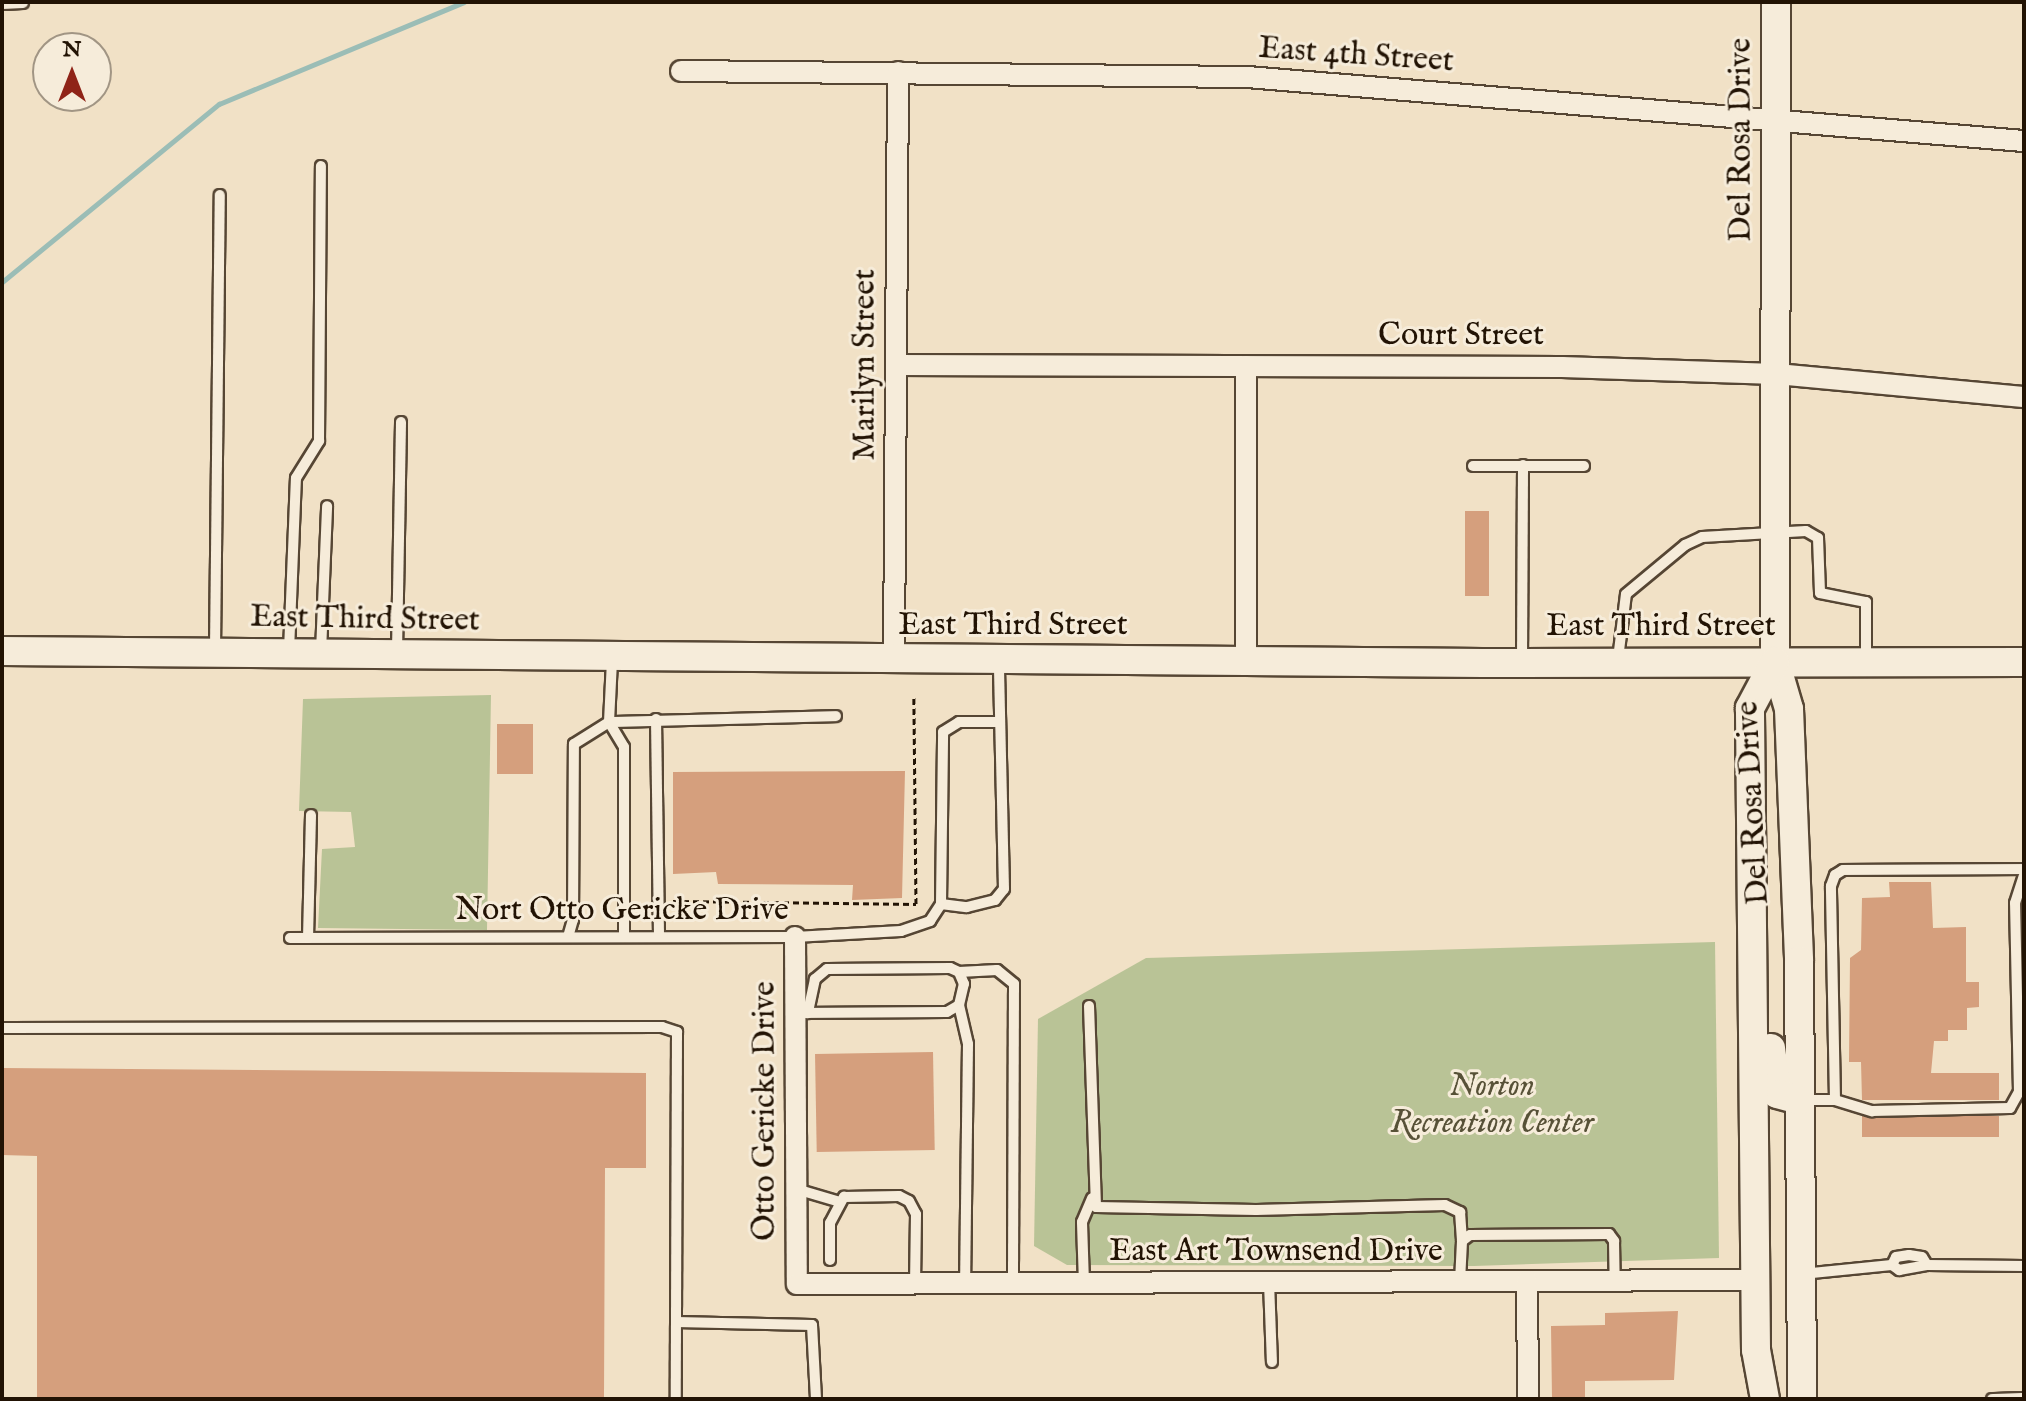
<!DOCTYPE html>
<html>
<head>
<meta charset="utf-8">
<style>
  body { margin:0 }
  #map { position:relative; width:2026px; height:1401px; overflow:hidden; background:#f1e1c6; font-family:"IM FELL English",serif }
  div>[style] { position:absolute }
  .green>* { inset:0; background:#b9c396 }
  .stream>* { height:5px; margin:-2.5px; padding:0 2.5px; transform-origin:2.5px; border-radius:2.5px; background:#9bbdb6 }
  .building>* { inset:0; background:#d59f7d; transform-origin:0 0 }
  .path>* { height:3px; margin-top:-1.5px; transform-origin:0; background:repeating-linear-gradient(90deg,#221304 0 6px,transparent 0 10px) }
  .roads { filter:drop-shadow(2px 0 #564634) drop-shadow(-2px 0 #564634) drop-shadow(0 2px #564634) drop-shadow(0 -2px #564634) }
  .lane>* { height:10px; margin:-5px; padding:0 5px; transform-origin:5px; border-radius:5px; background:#f6ecda }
  .street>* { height:20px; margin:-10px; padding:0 10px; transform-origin:10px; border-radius:10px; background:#f6ecda }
  .secondary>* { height:28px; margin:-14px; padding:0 14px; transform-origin:14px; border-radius:14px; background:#f6ecda }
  span { translate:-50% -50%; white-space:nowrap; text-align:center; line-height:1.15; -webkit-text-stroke:6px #f6ecda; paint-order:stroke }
  .street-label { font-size:32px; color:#221304 }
  .park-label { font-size:32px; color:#575137; font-style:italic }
  .frame { position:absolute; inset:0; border:4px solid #221304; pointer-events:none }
  .north { position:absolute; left:32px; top:32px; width:80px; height:80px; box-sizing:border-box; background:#f6ecda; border:2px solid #a19584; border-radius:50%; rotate:0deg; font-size:22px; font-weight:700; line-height:32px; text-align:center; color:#221304 }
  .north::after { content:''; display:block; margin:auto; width:28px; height:36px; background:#8f2418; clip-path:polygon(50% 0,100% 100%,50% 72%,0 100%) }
</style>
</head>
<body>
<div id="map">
  <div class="green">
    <div style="clip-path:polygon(491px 695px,487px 930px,318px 928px,322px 849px,355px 847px,351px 812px,299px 811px,303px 699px)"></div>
    <div style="clip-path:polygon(1715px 942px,1719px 1258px,1474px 1266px,1067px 1265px,1034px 1246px,1038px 1019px,1146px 958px)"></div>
  </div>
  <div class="stream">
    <div style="left:2px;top:282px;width:281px;rotate:-39.4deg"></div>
    <div style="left:219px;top:104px;width:265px;rotate:-22.6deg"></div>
  </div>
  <div class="building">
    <div style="left:1465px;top:511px;width:24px;height:85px"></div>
    <div style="left:497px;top:724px;width:36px;height:50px"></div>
    <div style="clip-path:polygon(905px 771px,902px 898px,852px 900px,853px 885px,718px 884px,716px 872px,673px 874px,673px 772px)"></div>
    <div style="clip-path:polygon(1889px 882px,1931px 882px,1933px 928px,1966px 927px,1966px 982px,1979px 982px,1979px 1007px,1967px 1008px,1967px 1030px,1948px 1030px,1948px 1041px,1934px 1041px,1931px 1073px,1999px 1073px,1999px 1100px,1862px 1100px,1861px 1062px,1849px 1062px,1850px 958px,1861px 950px,1862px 898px,1890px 897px)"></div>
    <div style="left:933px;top:1052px;width:98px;height:118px;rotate:89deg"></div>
    <div style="clip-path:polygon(2px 1068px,646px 1073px,646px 1168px,605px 1168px,604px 1399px,37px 1399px,37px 1156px,2px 1155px)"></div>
    <div style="left:1999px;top:1116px;width:21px;height:137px;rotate:90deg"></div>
    <div style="clip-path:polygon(1678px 1311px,1674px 1380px,1585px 1381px,1585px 1399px,1552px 1399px,1551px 1326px,1605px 1325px,1605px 1313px)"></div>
  </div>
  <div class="path">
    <div style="left:673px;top:901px;width:243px;rotate:0.7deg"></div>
    <div style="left:916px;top:904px;width:208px;rotate:-90.6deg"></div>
  </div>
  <div class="roads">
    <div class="lane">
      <div style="left:2px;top:4px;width:21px;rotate:-3deg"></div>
      <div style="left:1473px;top:466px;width:111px"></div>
      <div style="left:215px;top:650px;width:455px;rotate:-89.4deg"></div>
      <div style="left:289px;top:651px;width:173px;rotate:-87.7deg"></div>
      <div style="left:296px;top:478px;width:44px;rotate:-58.1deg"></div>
      <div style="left:319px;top:441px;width:275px;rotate:-89.6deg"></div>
      <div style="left:321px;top:652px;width:146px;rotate:-87.6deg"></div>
      <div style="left:397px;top:652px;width:230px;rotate:-89deg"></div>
      <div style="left:1618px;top:659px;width:65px;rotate:-83deg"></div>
      <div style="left:1626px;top:594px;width:77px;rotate:-39.7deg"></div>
      <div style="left:1685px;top:545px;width:19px;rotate:-25deg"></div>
      <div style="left:1702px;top:537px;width:104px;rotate:-3.3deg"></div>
      <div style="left:1806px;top:531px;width:14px;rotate:30deg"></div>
      <div style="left:1818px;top:538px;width:55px;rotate:87.9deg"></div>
      <div style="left:1820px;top:593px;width:47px;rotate:11.1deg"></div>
      <div style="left:1866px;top:602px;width:59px;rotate:90deg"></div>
      <div style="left:1522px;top:660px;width:195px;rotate:-89.7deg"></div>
      <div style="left:656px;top:719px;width:218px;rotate:89.2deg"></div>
      <div style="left:941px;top:904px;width:26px;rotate:7deg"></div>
      <div style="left:967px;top:907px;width:29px;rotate:-14deg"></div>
      <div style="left:995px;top:900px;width:14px;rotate:-51deg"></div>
      <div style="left:1004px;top:889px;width:228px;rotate:-91.3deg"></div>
      <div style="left:568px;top:937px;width:18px;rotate:-74deg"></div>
      <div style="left:573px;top:920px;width:176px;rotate:-89.7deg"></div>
      <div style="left:574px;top:744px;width:41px;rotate:-32.2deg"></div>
      <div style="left:609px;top:722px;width:62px;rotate:-87.2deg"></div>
      <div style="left:624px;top:937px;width:190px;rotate:-90deg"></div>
      <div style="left:624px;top:747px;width:29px;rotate:-121deg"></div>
      <div style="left:609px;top:722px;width:227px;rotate:-1.5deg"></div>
      <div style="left:290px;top:938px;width:505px;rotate:-0.11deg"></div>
      <div style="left:795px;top:937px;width:106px;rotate:-3.2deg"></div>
      <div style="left:901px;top:931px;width:31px;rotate:-19deg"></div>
      <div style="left:930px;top:921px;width:20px;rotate:-57deg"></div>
      <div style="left:941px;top:904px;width:172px;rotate:-89.3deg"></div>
      <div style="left:943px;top:732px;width:19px;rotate:-32deg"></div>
      <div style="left:959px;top:722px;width:40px"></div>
      <div style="left:308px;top:938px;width:123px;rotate:-88.6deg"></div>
      <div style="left:959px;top:972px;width:38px;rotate:-3deg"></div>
      <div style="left:997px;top:970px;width:22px;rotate:39deg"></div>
      <div style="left:1014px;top:984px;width:299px;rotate:90.2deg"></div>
      <div style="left:959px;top:1005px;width:40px;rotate:77deg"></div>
      <div style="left:968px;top:1044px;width:240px;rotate:90.7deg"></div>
      <div style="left:1089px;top:1006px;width:201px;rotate:88deg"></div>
      <div style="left:1096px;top:1207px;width:160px;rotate:1.1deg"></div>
      <div style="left:1256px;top:1210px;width:189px;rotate:-1.5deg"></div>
      <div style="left:1445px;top:1205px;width:17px;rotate:25deg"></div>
      <div style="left:1460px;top:1212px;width:29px;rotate:86deg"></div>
      <div style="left:796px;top:1013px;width:151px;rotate:-0.4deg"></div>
      <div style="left:947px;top:1012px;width:14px;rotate:-30deg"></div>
      <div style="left:959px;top:1005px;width:22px;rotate:-77deg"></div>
      <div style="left:964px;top:984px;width:13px;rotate:-113deg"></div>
      <div style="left:959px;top:972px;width:10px;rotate:-156deg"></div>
      <div style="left:950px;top:968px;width:123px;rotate:179.5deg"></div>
      <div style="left:827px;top:969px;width:16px;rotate:140deg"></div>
      <div style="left:815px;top:979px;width:35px;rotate:102deg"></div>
      <div style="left:2px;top:1028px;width:660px;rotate:-0.09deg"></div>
      <div style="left:662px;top:1027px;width:16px;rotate:18deg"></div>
      <div style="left:677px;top:1032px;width:367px;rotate:90.2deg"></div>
      <div style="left:1802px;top:1100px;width:33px"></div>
      <div style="left:1835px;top:1100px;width:214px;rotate:-91.1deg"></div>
      <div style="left:1831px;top:886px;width:12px;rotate:-70deg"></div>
      <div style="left:1835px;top:875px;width:9px;rotate:-32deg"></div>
      <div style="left:1843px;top:870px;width:181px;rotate:-0.3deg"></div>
      <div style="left:1835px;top:1100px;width:39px;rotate:17deg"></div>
      <div style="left:1872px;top:1111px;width:138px;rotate:-1.2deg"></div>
      <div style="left:2010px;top:1108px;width:18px;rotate:-61deg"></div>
      <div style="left:2019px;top:1092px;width:189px;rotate:-91.2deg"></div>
      <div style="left:2015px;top:903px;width:28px;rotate:-72deg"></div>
      <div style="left:796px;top:1189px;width:46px;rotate:16.5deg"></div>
      <div style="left:830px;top:1260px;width:37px;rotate:-90deg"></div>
      <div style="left:830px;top:1223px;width:30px;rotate:-62deg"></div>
      <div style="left:844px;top:1197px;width:55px;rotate:-1deg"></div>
      <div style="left:899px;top:1196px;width:11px;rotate:27deg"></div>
      <div style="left:909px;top:1201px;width:15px;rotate:62deg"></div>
      <div style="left:916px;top:1214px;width:70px;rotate:90.8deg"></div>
      <div style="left:1892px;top:1265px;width:9px;rotate:-63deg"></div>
      <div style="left:1896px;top:1257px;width:13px;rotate:-9deg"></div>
      <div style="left:1909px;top:1255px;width:13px;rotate:9deg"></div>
      <div style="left:1922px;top:1257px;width:9px;rotate:58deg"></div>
      <div style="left:1802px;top:1274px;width:90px;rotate:-5.7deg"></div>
      <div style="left:1892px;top:1265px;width:9px;rotate:36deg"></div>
      <div style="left:1899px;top:1270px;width:28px;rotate:-10deg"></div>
      <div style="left:1927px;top:1265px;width:97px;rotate:0.6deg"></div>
      <div style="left:1269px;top:1282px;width:80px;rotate:87.9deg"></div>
      <div style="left:1460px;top:1282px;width:41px;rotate:-87.2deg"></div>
      <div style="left:1462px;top:1241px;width:10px;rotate:-37deg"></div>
      <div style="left:1470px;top:1235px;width:139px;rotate:-0.4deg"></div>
      <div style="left:1609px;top:1234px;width:9px;rotate:54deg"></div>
      <div style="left:1614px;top:1241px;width:39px;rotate:89deg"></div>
      <div style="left:1084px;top:1283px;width:61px;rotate:-91.9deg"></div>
      <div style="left:1082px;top:1222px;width:26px;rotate:-67deg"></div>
      <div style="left:676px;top:1322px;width:136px;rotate:1.3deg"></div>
      <div style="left:812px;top:1325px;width:74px;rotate:86.9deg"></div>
      <div style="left:1992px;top:1399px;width:32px;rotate:-2deg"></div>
    </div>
    <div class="street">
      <div style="left:681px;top:71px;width:566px;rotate:0.61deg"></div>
      <div style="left:1247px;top:77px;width:780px;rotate:4.71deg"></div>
      <div style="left:896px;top:365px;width:666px;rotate:0.17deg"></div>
      <div style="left:1562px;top:367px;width:214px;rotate:1.9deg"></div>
      <div style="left:1776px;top:374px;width:249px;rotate:5.3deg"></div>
      <div style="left:894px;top:659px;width:587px;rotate:-89.61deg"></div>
      <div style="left:1246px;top:661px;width:295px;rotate:-90deg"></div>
      <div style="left:795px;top:937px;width:347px;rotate:89.7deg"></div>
      <div style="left:797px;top:1284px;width:959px;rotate:-0.24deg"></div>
      <div style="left:1527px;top:1281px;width:118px;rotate:89.5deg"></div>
    </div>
    <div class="secondary">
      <div style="left:1776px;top:2px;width:659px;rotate:90.09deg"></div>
      <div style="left:1775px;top:661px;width:50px;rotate:73.7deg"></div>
      <div style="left:1789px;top:709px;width:252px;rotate:87.7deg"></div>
      <div style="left:1799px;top:961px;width:438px;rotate:89.6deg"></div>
      <div style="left:2px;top:651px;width:1481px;rotate:0.46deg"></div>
      <div style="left:1483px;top:663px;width:541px;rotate:-0.11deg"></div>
      <div style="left:1771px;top:1048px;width:46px;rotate:82.6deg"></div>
      <div style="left:1777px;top:1094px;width:24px;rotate:15deg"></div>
      <div style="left:1765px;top:1399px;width:50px;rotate:-100.4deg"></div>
      <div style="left:1756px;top:1350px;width:642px;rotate:-90.54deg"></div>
      <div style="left:1750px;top:708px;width:53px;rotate:-62deg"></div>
    </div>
  </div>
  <div class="street-label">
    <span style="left:1356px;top:56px;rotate:4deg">East 4th Street</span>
    <span style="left:1742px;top:140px;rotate:-90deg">Del Rosa Drive</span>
    <span style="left:1461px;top:336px">Court Street</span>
    <span style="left:866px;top:365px;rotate:-90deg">Marilyn Street</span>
    <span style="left:365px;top:620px;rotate:1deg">East Third Street</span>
    <span style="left:1013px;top:626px">East Third Street</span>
    <span style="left:1661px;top:627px">East Third Street</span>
    <span style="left:1754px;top:803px;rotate:-93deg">Del Rosa Drive</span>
    <span style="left:622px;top:911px">Nort Otto Gericke Drive</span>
    <span style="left:766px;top:1111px;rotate:-90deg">Otto Gericke Drive</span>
    <span style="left:1276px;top:1252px">East Art Townsend Drive</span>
  </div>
  <div class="park-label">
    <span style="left:1492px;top:1106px">Norton<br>Recreation Center</span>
  </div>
  <div class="frame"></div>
  <div class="north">N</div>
</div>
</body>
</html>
